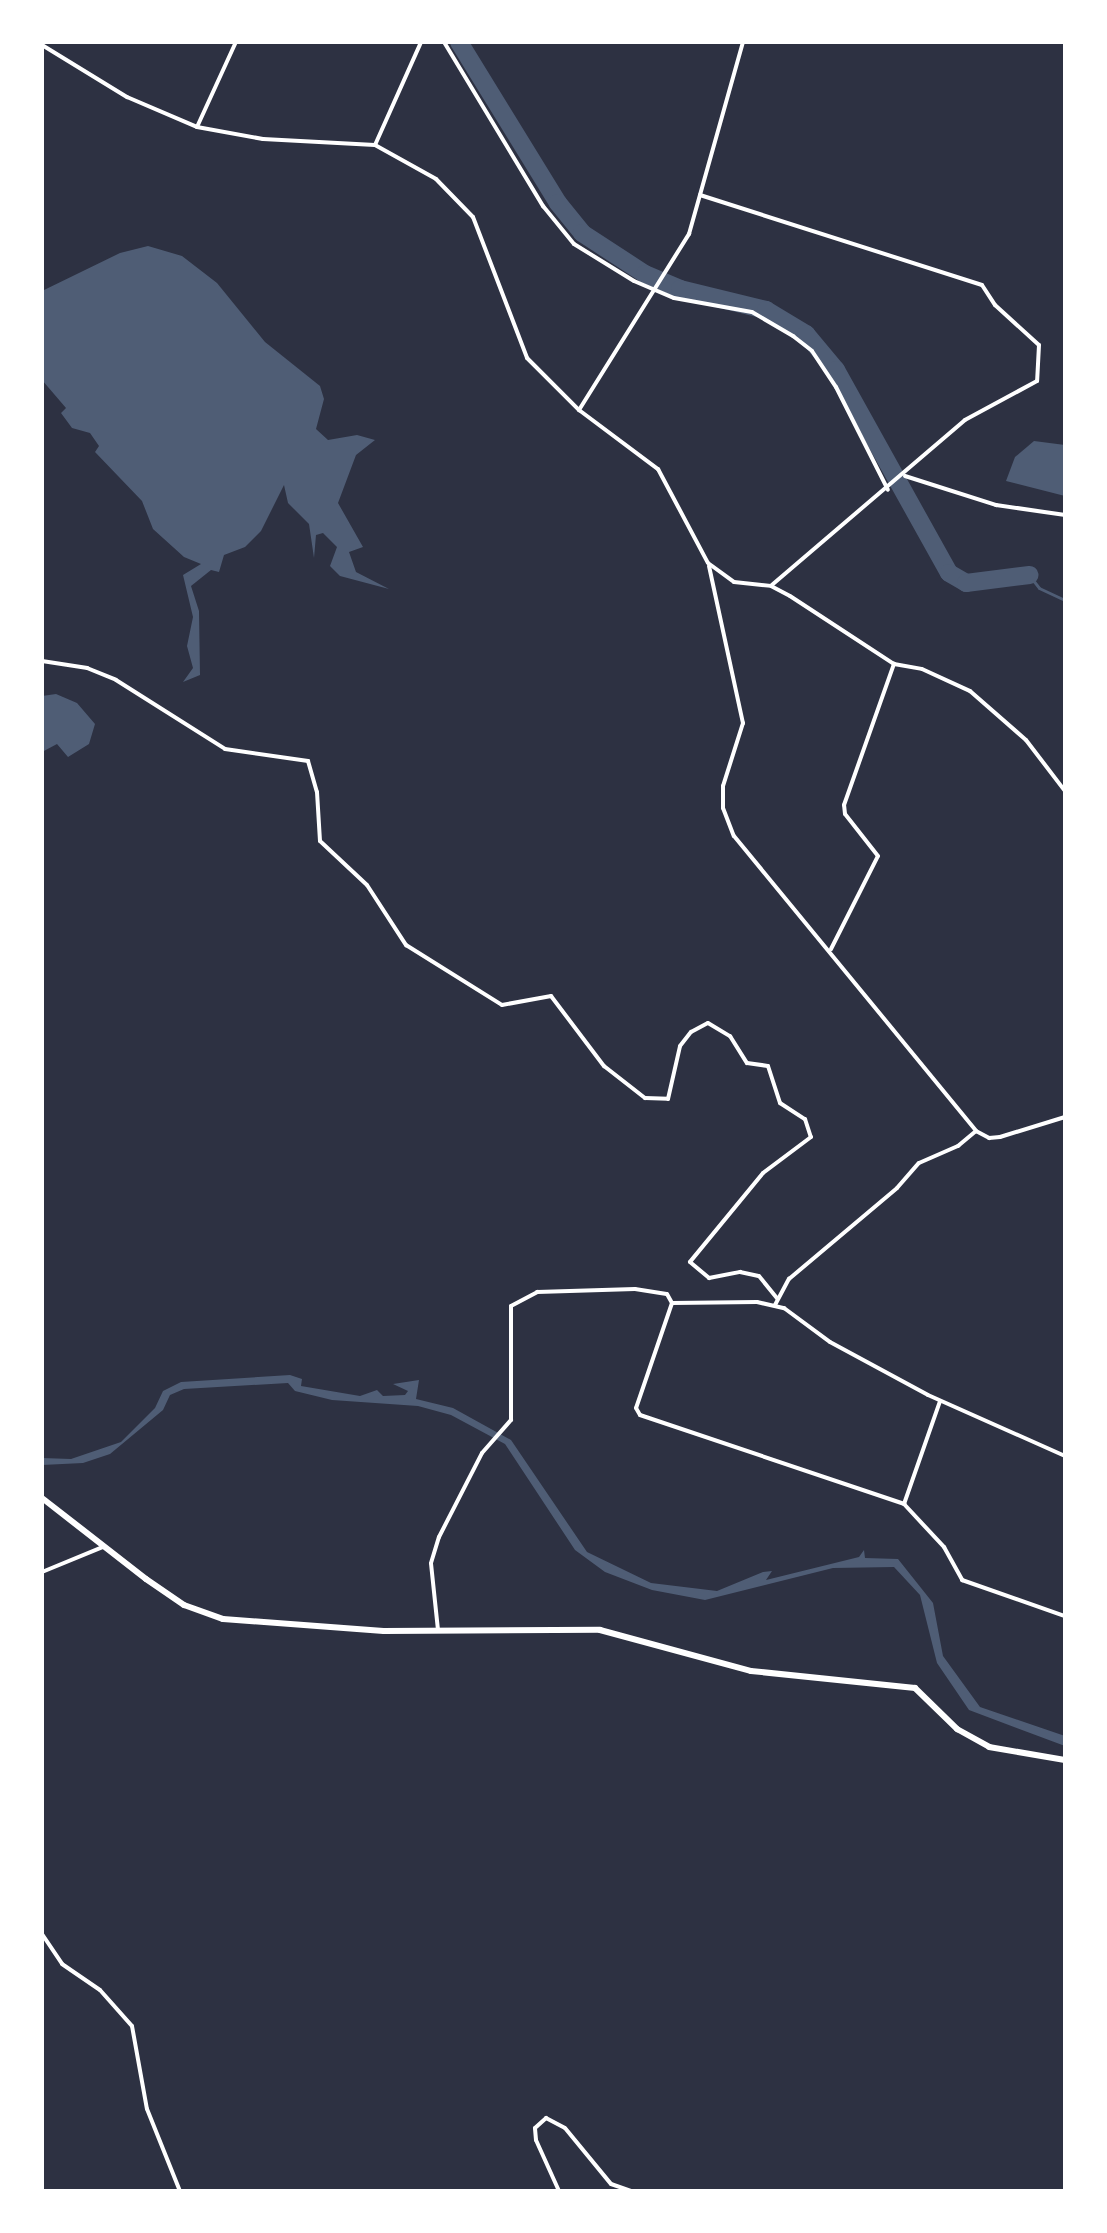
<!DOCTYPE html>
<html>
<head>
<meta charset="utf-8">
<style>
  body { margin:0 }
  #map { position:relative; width:1107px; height:2233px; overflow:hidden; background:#2d3142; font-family:"Work Sans",sans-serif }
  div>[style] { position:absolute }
  .water>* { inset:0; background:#4f5d75 }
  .stream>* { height:3px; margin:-1.5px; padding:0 1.5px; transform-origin:1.5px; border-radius:1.5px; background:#4f5d75 }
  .river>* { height:18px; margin:-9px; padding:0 9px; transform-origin:9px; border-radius:9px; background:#4f5d75 }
  .minor>* { height:4px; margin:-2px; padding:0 2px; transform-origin:2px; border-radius:2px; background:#fff }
  .secondary>* { height:6px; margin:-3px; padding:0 3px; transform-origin:3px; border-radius:3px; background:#fff }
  span { translate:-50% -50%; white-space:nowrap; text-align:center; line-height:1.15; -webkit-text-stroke:7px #fff; paint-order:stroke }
  .frame { position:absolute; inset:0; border:44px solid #fff; pointer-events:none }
</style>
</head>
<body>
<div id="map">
  <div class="water">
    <div style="clip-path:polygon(148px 246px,182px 256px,217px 283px,265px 342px,320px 386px,324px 399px,316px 429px,328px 440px,357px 435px,375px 440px,356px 455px,338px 503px,363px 547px,349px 552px,356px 572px,389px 589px,340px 576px,330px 566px,337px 547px,323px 533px,316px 535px,314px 558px,309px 524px,288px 503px,284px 485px,261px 531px,245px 547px,224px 555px,219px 572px,211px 570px,191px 586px,199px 611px,200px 675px,183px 682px,193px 668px,187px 646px,193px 617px,183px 575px,201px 564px,184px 557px,153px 529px,142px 501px,95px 452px,99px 446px,90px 433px,72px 428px,61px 413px,66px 408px,42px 380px,42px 291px,120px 253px)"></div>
    <div style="clip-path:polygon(1034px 441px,1065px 445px,1065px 496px,1006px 481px,1015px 457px)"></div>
    <div style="clip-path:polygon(56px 694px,77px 703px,95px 724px,89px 744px,68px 757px,57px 744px,42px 752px,42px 696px)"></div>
    <div style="clip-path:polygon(290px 1375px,302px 1379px,301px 1386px,360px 1396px,377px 1390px,383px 1396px,405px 1395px,408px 1391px,393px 1384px,419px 1380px,416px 1399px,453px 1408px,511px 1440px,587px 1552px,651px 1583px,717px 1591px,763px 1572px,772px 1571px,766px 1580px,859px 1557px,864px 1550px,865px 1558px,898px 1559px,933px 1603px,943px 1656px,980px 1707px,1065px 1736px,1065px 1746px,969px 1710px,937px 1663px,920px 1595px,894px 1567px,833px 1568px,705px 1600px,652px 1590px,605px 1572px,575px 1550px,505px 1444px,451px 1415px,418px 1406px,332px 1400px,295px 1391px,288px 1383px,184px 1389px,170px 1395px,163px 1410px,110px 1454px,83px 1463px,42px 1465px,42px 1458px,71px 1459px,121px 1442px,155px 1408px,163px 1391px,181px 1382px)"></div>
  </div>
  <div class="stream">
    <div style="left:1029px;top:575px;width:16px;rotate:52deg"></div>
    <div style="left:1039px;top:588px;width:29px;rotate:25deg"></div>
  </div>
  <div class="river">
    <div style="left:459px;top:42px;width:189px;rotate:58.4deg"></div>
    <div style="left:558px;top:203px;width:38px;rotate:51deg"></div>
    <div style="left:582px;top:233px;width:75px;rotate:33.1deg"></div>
    <div style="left:645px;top:274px;width:38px;rotate:23deg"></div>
    <div style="left:680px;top:289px;width:89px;rotate:13.7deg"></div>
    <div style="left:766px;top:310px;width:47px;rotate:31deg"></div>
    <div style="left:806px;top:334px;width:47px;rotate:50.2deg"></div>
    <div style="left:836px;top:370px;width:232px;rotate:60.9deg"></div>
    <div style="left:949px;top:573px;width:20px;rotate:30deg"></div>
    <div style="left:966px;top:583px;width:64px;rotate:-7.2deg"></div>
  </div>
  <div class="minor">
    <div style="left:444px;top:42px;width:192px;rotate:58.9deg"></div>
    <div style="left:543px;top:206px;width:49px;rotate:50.8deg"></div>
    <div style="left:574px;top:244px;width:70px;rotate:31.7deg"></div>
    <div style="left:634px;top:281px;width:43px;rotate:23deg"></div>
    <div style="left:674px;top:298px;width:79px;rotate:10.2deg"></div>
    <div style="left:752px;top:312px;width:48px;rotate:30.3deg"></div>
    <div style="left:793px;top:336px;width:24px;rotate:38deg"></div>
    <div style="left:812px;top:351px;width:43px;rotate:56.3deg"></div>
    <div style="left:836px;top:387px;width:115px;rotate:63.2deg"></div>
    <div style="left:42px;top:45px;width:100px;rotate:31.5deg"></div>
    <div style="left:127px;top:97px;width:76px;rotate:23.2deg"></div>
    <div style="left:197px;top:127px;width:67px;rotate:10.3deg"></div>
    <div style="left:263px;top:139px;width:112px;rotate:3.1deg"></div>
    <div style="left:375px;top:145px;width:70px;rotate:29.1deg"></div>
    <div style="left:436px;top:179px;width:53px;rotate:45.8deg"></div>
    <div style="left:473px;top:217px;width:151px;rotate:69deg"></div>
    <div style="left:527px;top:358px;width:74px;rotate:45deg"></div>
    <div style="left:579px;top:410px;width:99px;rotate:36.8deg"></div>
    <div style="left:658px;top:469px;width:106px;rotate:62deg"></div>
    <div style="left:708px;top:563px;width:32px;rotate:36deg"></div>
    <div style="left:734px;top:582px;width:37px;rotate:6deg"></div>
    <div style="left:771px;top:586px;width:21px;rotate:28deg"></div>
    <div style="left:790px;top:596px;width:124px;rotate:33.2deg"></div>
    <div style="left:894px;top:664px;width:28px;rotate:10deg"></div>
    <div style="left:922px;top:669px;width:53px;rotate:24.6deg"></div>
    <div style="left:970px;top:691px;width:74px;rotate:41.2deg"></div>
    <div style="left:1026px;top:740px;width:64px;rotate:52.6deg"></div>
    <div style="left:197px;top:127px;width:94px;rotate:-65.4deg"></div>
    <div style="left:375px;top:145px;width:113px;rotate:-65.9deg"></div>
    <div style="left:700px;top:195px;width:296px;rotate:17.7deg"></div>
    <div style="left:982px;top:285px;width:24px;rotate:57deg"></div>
    <div style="left:995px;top:305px;width:59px;rotate:42.3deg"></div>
    <div style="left:1039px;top:345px;width:36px;rotate:93deg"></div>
    <div style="left:1037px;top:381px;width:82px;rotate:151.6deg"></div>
    <div style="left:965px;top:420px;width:254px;rotate:139.5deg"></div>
    <div style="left:579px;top:410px;width:208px;rotate:-58deg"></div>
    <div style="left:689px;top:234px;width:199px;rotate:-74.3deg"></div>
    <div style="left:905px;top:476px;width:96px;rotate:17.7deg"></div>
    <div style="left:996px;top:505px;width:70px;rotate:8.2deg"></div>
    <div style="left:709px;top:566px;width:161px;rotate:77.8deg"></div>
    <div style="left:743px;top:723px;width:66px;rotate:107.6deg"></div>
    <div style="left:723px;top:786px;width:22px;rotate:90deg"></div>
    <div style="left:723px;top:808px;width:30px;rotate:69deg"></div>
    <div style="left:734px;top:836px;width:382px;rotate:50.6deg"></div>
    <div style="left:976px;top:1131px;width:15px;rotate:28deg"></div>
    <div style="left:989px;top:1138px;width:11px;rotate:-5deg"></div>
    <div style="left:1000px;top:1137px;width:68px;rotate:-17.1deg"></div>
    <div style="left:42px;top:661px;width:46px;rotate:8.8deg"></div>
    <div style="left:87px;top:668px;width:31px;rotate:22deg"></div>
    <div style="left:116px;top:680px;width:129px;rotate:32.3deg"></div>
    <div style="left:225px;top:749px;width:84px;rotate:8.2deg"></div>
    <div style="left:308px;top:761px;width:32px;rotate:74deg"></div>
    <div style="left:317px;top:792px;width:49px;rotate:86.5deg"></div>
    <div style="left:320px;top:841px;width:64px;rotate:43.1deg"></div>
    <div style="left:367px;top:885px;width:72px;rotate:57deg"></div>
    <div style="left:406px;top:945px;width:113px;rotate:32deg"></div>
    <div style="left:502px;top:1005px;width:50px;rotate:-10.4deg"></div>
    <div style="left:551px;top:996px;width:88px;rotate:52.9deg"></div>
    <div style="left:604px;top:1066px;width:52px;rotate:38deg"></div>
    <div style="left:645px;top:1098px;width:23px;rotate:2deg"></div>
    <div style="left:668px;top:1099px;width:54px;rotate:-77.2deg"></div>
    <div style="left:680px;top:1046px;width:18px;rotate:-52deg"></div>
    <div style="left:691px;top:1032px;width:19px;rotate:-28deg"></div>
    <div style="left:708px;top:1023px;width:26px;rotate:31deg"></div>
    <div style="left:730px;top:1036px;width:32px;rotate:58deg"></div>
    <div style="left:747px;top:1063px;width:21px;rotate:8deg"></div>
    <div style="left:768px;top:1066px;width:39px;rotate:72deg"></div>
    <div style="left:780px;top:1103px;width:30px;rotate:33deg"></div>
    <div style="left:805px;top:1119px;width:19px;rotate:72deg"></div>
    <div style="left:811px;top:1137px;width:60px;rotate:143.1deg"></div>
    <div style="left:763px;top:1173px;width:115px;rotate:129.4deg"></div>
    <div style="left:690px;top:1262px;width:25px;rotate:40deg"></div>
    <div style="left:709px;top:1278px;width:32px;rotate:-11deg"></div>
    <div style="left:740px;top:1272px;width:19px;rotate:12deg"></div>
    <div style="left:759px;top:1276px;width:28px;rotate:51deg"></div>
    <div style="left:1065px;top:829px;width:22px;rotate:90deg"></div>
    <div style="left:831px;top:949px;width:104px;rotate:-63.2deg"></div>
    <div style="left:878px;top:856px;width:53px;rotate:-128.2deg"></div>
    <div style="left:845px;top:814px;width:9px;rotate:-96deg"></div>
    <div style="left:844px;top:805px;width:150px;rotate:-70.5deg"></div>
    <div style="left:672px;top:1303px;width:111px;rotate:108.9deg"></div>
    <div style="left:636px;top:1408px;width:8px;rotate:60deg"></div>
    <div style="left:640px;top:1415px;width:279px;rotate:18.6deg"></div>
    <div style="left:904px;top:1504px;width:59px;rotate:47.1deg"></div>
    <div style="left:944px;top:1547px;width:38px;rotate:61deg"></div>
    <div style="left:962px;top:1580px;width:109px;rotate:19.3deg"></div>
    <div style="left:672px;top:1303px;width:85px;rotate:-0.7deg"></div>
    <div style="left:757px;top:1302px;width:28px;rotate:13deg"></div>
    <div style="left:784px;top:1308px;width:57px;rotate:36.5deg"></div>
    <div style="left:830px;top:1342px;width:111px;rotate:28.4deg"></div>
    <div style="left:928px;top:1395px;width:150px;rotate:24deg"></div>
    <div style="left:775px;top:1305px;width:30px;rotate:-62deg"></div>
    <div style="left:789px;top:1279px;width:141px;rotate:-40.1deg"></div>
    <div style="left:897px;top:1188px;width:33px;rotate:-49deg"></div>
    <div style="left:919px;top:1163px;width:43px;rotate:-23.6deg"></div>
    <div style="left:958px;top:1146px;width:23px;rotate:-40deg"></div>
    <div style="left:904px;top:1504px;width:109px;rotate:-70.7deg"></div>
    <div style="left:42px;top:1572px;width:66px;rotate:-22.3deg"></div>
    <div style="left:438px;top:1630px;width:67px;rotate:-96deg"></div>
    <div style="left:431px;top:1563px;width:27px;rotate:-73deg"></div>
    <div style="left:439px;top:1537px;width:94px;rotate:-62.9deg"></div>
    <div style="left:482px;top:1453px;width:44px;rotate:-48.7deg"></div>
    <div style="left:511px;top:1420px;width:114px;rotate:-90deg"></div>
    <div style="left:511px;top:1306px;width:30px;rotate:-28deg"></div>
    <div style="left:537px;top:1292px;width:98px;rotate:-1.8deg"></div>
    <div style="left:635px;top:1289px;width:32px;rotate:9deg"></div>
    <div style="left:667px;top:1294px;width:10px;rotate:61deg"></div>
    <div style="left:42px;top:1934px;width:36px;rotate:56deg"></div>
    <div style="left:62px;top:1964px;width:46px;rotate:34.4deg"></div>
    <div style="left:100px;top:1990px;width:48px;rotate:48.4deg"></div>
    <div style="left:132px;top:2026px;width:84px;rotate:79.8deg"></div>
    <div style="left:147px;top:2109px;width:88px;rotate:68.1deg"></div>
    <div style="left:559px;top:2191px;width:56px;rotate:-114.3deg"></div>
    <div style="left:536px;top:2140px;width:12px;rotate:-95deg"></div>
    <div style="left:535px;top:2128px;width:15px;rotate:-42deg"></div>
    <div style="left:546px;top:2118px;width:21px;rotate:28deg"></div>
    <div style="left:565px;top:2128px;width:72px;rotate:50.6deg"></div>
    <div style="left:611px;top:2184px;width:21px;rotate:19deg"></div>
  </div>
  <div class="secondary">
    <div style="left:42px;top:1498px;width:132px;rotate:37.9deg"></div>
    <div style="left:146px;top:1579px;width:46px;rotate:34.4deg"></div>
    <div style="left:184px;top:1605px;width:41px;rotate:19.7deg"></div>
    <div style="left:223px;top:1619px;width:161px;rotate:4.3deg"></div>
    <div style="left:384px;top:1631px;width:216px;rotate:-0.3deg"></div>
    <div style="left:600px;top:1630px;width:156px;rotate:15.2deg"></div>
    <div style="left:751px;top:1671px;width:165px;rotate:5.9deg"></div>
    <div style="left:915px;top:1688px;width:59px;rotate:44.3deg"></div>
    <div style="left:957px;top:1729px;width:37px;rotate:29deg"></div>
    <div style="left:989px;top:1747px;width:77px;rotate:9.7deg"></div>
  </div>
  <div class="frame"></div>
</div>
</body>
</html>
